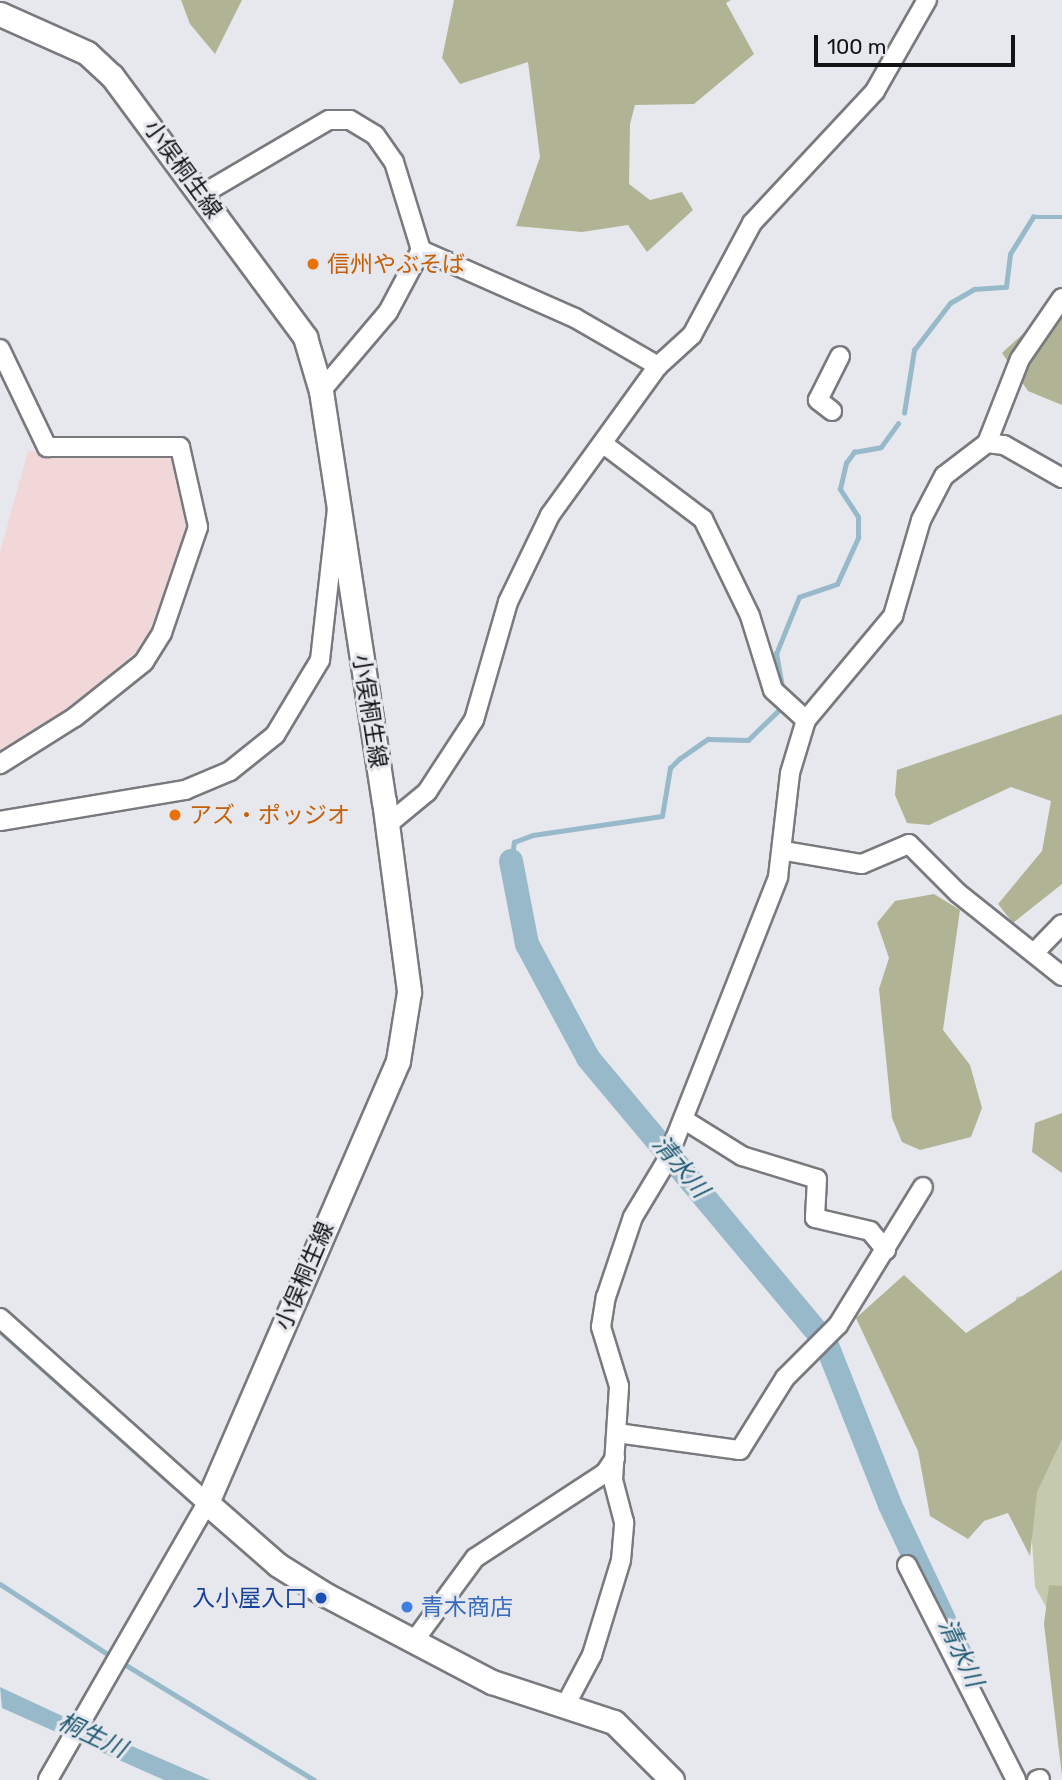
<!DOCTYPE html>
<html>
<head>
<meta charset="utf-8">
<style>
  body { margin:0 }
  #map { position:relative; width:1062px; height:1780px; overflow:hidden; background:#e7e8ed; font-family:Rubik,"Noto Sans JP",sans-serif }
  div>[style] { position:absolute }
  .commercial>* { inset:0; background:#f2d7d9 }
  .green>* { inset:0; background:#c5c9ad }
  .forest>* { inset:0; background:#b0b494 }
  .water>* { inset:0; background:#97b9ca }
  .stream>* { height:4.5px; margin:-2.25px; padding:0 2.25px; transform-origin:2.25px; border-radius:2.25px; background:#97b9ca }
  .river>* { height:24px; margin:-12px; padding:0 12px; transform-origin:12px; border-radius:12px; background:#97b9ca }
  .roads { filter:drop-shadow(2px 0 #787a7e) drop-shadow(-2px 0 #787a7e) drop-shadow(0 2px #787a7e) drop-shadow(0 -2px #787a7e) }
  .minor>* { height:18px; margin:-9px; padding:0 9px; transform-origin:9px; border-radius:9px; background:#fff }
  .major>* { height:23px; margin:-11.5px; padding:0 11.5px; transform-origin:11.5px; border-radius:11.5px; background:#fff }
  .dots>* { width:19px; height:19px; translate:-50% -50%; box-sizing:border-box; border:4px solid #e7e8ed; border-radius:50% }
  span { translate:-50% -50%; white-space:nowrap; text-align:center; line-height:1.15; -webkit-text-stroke:6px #e7e8ed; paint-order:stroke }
  .street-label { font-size:23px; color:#121315 }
  .food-label { font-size:23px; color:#c56008 }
  .left { translate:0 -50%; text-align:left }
  .transit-label { font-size:23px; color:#164399 }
  .right { translate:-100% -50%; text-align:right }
  .shop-label { font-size:23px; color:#366cbe }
  .water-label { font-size:24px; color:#1b5872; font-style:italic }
  .scale { position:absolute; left:814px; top:35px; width:201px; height:32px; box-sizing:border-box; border:4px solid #121315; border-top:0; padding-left:9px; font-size:21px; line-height:24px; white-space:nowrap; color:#121315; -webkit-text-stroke:5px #e7e8ed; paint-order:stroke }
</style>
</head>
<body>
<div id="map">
  <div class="commercial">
    <div style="clip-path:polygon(168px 450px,187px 504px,187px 533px,144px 645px,50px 726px,0 752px,0 552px,28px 451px)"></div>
  </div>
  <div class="green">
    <div style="clip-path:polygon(1062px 1291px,1062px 1635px,1035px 1587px,1016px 1297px)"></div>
  </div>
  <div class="forest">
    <div style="clip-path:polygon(181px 0,242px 0,215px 54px,190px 24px)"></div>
    <div style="clip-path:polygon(454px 0,731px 0,726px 3px,754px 54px,694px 104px,635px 105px,630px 124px,629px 184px,650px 200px,682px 192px,693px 210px,647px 252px,628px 225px,582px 232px,516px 226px,540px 157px,528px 62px,460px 84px,442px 58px)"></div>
    <div style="clip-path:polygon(1062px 298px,1062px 405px,1028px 391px,1002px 353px)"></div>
    <div style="clip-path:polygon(1062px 714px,1062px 884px,1013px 923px,998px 904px,1042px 851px,1051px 801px,1011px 787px,929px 825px,907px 823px,895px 795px,897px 770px)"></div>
    <div style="clip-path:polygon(934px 894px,960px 910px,943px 1030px,970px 1065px,982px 1108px,971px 1137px,920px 1150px,902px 1142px,892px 1118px,879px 989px,889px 958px,877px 923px,895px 901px)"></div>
    <div style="clip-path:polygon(1062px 1113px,1062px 1173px,1032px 1152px,1035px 1123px)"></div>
    <div style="clip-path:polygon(1062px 1270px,1062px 1439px,1037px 1492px,1030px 1556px,1008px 1513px,984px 1521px,968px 1539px,930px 1516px,918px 1451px,856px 1318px,904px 1275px,966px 1333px)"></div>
    <div style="clip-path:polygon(1049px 1585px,1062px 1586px,1062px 1776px,1044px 1624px)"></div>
  </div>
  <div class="water">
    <div style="clip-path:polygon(0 1687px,58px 1714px,210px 1780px,164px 1780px,2px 1708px)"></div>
  </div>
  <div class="stream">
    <div style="left:904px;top:413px;width:64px;rotate:-81deg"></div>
    <div style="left:914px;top:350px;width:59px;rotate:-52.5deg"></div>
    <div style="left:950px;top:303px;width:28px;rotate:-30deg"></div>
    <div style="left:974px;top:289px;width:32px;rotate:-4deg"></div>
    <div style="left:1006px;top:287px;width:33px;rotate:-83deg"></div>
    <div style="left:1010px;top:254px;width:44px;rotate:-58.1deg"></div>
    <div style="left:1033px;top:217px;width:29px"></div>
    <div style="left:782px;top:687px;width:34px;rotate:-100deg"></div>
    <div style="left:776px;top:654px;width:61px;rotate:-68deg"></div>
    <div style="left:799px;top:597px;width:40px;rotate:-18.9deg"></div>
    <div style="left:837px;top:584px;width:51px;rotate:-65.5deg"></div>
    <div style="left:858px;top:538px;width:21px;rotate:-90deg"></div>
    <div style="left:858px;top:517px;width:33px;rotate:-123deg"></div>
    <div style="left:840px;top:489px;width:27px;rotate:-77deg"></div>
    <div style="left:846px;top:463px;width:14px;rotate:-54deg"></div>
    <div style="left:854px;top:452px;width:27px;rotate:-10deg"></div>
    <div style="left:881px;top:447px;width:29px;rotate:-54deg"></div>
    <div style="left:511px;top:861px;width:19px;rotate:-81deg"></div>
    <div style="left:514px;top:842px;width:20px;rotate:-20deg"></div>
    <div style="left:533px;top:835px;width:130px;rotate:-8.4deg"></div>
    <div style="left:662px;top:816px;width:49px;rotate:-80.5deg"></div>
    <div style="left:670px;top:768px;width:13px;rotate:-45deg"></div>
    <div style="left:679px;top:759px;width:35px;rotate:-35deg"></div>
    <div style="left:708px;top:739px;width:40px;rotate:1.4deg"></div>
    <div style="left:748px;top:740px;width:43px;rotate:-44.1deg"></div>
    <div style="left:0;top:1331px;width:232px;rotate:41.7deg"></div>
    <div style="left:0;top:1584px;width:136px;rotate:33deg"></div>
    <div style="left:121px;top:1662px;width:226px;rotate:31.4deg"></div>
  </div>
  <div class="river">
    <div style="left:511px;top:861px;width:85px;rotate:79.1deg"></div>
    <div style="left:527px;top:944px;width:129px;rotate:61.8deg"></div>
    <div style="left:588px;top:1058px;width:371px;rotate:50.1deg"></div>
    <div style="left:826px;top:1343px;width:174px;rotate:68.4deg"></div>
    <div style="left:890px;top:1505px;width:174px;rotate:64.8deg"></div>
  </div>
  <div class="roads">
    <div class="minor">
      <div style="left:201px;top:195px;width:148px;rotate:-30.4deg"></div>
      <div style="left:329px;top:120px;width:21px"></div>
      <div style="left:350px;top:120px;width:29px;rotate:31deg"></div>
      <div style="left:375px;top:135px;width:33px;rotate:55deg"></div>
      <div style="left:394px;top:162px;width:92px;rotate:72.9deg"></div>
      <div style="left:421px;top:250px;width:168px;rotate:23.8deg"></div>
      <div style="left:575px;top:318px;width:96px;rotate:30deg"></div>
      <div style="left:0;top:349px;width:109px;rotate:64.4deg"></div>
      <div style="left:47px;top:447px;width:133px"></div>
      <div style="left:180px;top:447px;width:82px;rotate:77.3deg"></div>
      <div style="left:198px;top:527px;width:112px;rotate:108.8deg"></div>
      <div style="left:162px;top:633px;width:34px;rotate:122deg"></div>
      <div style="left:144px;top:662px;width:88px;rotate:141.4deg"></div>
      <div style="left:75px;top:717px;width:89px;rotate:147.9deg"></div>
      <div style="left:321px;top:391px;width:104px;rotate:-49.7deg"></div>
      <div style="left:388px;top:312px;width:70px;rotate:-62deg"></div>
      <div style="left:832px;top:411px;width:18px;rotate:-142deg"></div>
      <div style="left:818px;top:400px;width:49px;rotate:-63.4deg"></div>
      <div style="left:987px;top:443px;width:17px;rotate:7deg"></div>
      <div style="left:1004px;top:445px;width:67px;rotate:29.6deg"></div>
      <div style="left:605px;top:445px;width:123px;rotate:37.1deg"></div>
      <div style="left:703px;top:519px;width:108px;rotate:64.1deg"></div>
      <div style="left:750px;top:616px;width:77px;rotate:72.7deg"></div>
      <div style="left:773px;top:690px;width:45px;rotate:42.3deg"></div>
      <div style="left:0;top:821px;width:188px;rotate:-9.5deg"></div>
      <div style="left:185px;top:790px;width:49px;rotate:-22.9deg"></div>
      <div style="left:230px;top:771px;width:58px;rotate:-38.7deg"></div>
      <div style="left:275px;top:735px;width:87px;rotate:-59deg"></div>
      <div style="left:320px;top:660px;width:153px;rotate:-83.6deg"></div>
      <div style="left:387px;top:825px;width:52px;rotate:-39.5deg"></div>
      <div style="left:427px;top:792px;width:86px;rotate:-56.9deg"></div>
      <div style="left:474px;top:720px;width:123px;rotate:-73.9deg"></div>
      <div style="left:508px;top:602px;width:97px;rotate:-64.2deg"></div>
      <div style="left:550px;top:515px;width:184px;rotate:-54.1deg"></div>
      <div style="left:658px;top:366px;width:46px;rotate:-42.4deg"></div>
      <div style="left:692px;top:335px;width:127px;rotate:-61.8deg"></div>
      <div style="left:752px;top:223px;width:180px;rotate:-47deg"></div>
      <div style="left:875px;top:91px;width:105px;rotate:-60.3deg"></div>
      <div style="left:785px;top:851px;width:78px;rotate:9.6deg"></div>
      <div style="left:862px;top:864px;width:51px;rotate:-23.1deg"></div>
      <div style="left:909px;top:844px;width:69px;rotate:45deg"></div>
      <div style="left:958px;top:893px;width:133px;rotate:38.6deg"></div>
      <div style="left:1034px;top:953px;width:40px;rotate:-46deg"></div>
      <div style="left:683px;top:1119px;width:70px;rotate:32.1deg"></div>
      <div style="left:742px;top:1156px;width:78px;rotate:17deg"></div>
      <div style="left:817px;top:1179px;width:39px;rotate:93deg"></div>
      <div style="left:815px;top:1218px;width:57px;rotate:13.3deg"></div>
      <div style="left:870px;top:1231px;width:25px;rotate:50deg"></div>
      <div style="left:0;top:1318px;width:278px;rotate:41.8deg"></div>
      <div style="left:207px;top:1503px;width:319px;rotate:119.9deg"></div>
      <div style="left:617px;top:1433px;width:124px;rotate:7.9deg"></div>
      <div style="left:740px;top:1450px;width:85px;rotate:-58deg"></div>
      <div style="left:785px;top:1378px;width:75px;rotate:-45deg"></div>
      <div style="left:838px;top:1325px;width:162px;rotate:-58.4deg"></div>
      <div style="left:907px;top:1565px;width:241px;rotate:63.1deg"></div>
      <div style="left:414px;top:1641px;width:103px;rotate:-53.7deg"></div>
      <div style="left:475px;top:1558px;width:155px;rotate:-33.2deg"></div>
      <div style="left:605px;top:1473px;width:18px;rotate:-56deg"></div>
      <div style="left:565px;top:1706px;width:58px;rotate:-62.1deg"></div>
      <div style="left:592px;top:1655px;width:99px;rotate:-73deg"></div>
      <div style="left:621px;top:1560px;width:38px;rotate:-85deg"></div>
      <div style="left:624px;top:1522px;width:43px;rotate:-104.7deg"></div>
      <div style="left:613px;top:1480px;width:94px;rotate:-86.3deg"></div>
      <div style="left:619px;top:1386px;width:62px;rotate:-107deg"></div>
      <div style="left:601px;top:1327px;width:30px;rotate:-81deg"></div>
      <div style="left:606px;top:1297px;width:84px;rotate:-71.4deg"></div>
      <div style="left:633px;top:1217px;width:64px;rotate:-59deg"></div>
      <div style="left:666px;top:1162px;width:306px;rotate:-68.5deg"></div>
      <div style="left:778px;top:877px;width:105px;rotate:-83.4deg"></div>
      <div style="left:790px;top:773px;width:55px;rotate:-73.2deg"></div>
      <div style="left:806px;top:720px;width:136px;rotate:-50.1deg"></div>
      <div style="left:893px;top:616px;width:100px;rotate:-73.7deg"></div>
      <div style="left:921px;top:520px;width:50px;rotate:-62.4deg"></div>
      <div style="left:944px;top:476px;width:54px;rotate:-37.5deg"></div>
      <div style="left:987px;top:443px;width:90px;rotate:-68.6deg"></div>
      <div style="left:1020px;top:359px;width:74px;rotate:-55.5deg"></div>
      <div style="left:1037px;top:1780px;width:3px;rotate:-18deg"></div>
    </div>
    <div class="major">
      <div style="left:0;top:14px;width:95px;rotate:24.1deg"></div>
      <div style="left:87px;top:53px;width:34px;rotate:43deg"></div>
      <div style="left:112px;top:76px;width:325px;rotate:53.5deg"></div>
      <div style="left:305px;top:337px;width:56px;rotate:73.5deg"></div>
      <div style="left:321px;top:391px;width:415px;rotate:81.3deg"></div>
      <div style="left:384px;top:801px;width:193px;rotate:82.5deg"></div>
      <div style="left:409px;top:992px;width:70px;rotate:99.1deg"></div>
      <div style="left:398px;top:1061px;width:482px;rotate:113.4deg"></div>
      <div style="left:207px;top:1503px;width:94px;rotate:41.1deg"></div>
      <div style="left:278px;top:1565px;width:57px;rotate:32deg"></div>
      <div style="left:326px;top:1595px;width:187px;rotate:27.7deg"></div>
      <div style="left:492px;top:1682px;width:128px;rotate:18.2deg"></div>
      <div style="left:614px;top:1722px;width:82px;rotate:45deg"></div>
    </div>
  </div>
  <div class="dots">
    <div style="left:313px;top:264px;background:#e8710a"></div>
    <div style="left:175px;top:815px;background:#e8710a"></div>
    <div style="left:321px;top:1598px;background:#1a4fb4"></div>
    <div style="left:407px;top:1607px;background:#3f7fe0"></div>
  </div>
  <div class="street-label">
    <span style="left:183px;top:169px;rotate:54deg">小俣桐生線</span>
    <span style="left:370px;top:711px;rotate:81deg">小俣桐生線</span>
    <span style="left:304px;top:1276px;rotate:-67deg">小俣桐生線</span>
  </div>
  <div class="food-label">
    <span class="left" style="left:327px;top:264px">信州やぶそば</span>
    <span class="left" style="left:189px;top:815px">アズ・ポッジオ</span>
  </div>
  <div class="transit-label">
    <span class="right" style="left:307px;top:1598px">入小屋入口</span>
  </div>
  <div class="shop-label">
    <span class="left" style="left:421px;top:1607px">青木商店</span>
  </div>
  <div class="water-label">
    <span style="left:680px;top:1167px;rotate:50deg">清水川</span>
    <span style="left:960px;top:1653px;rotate:65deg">清水川</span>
    <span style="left:92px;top:1736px;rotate:25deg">桐生川</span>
  </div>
  <div class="scale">100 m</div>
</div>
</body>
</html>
